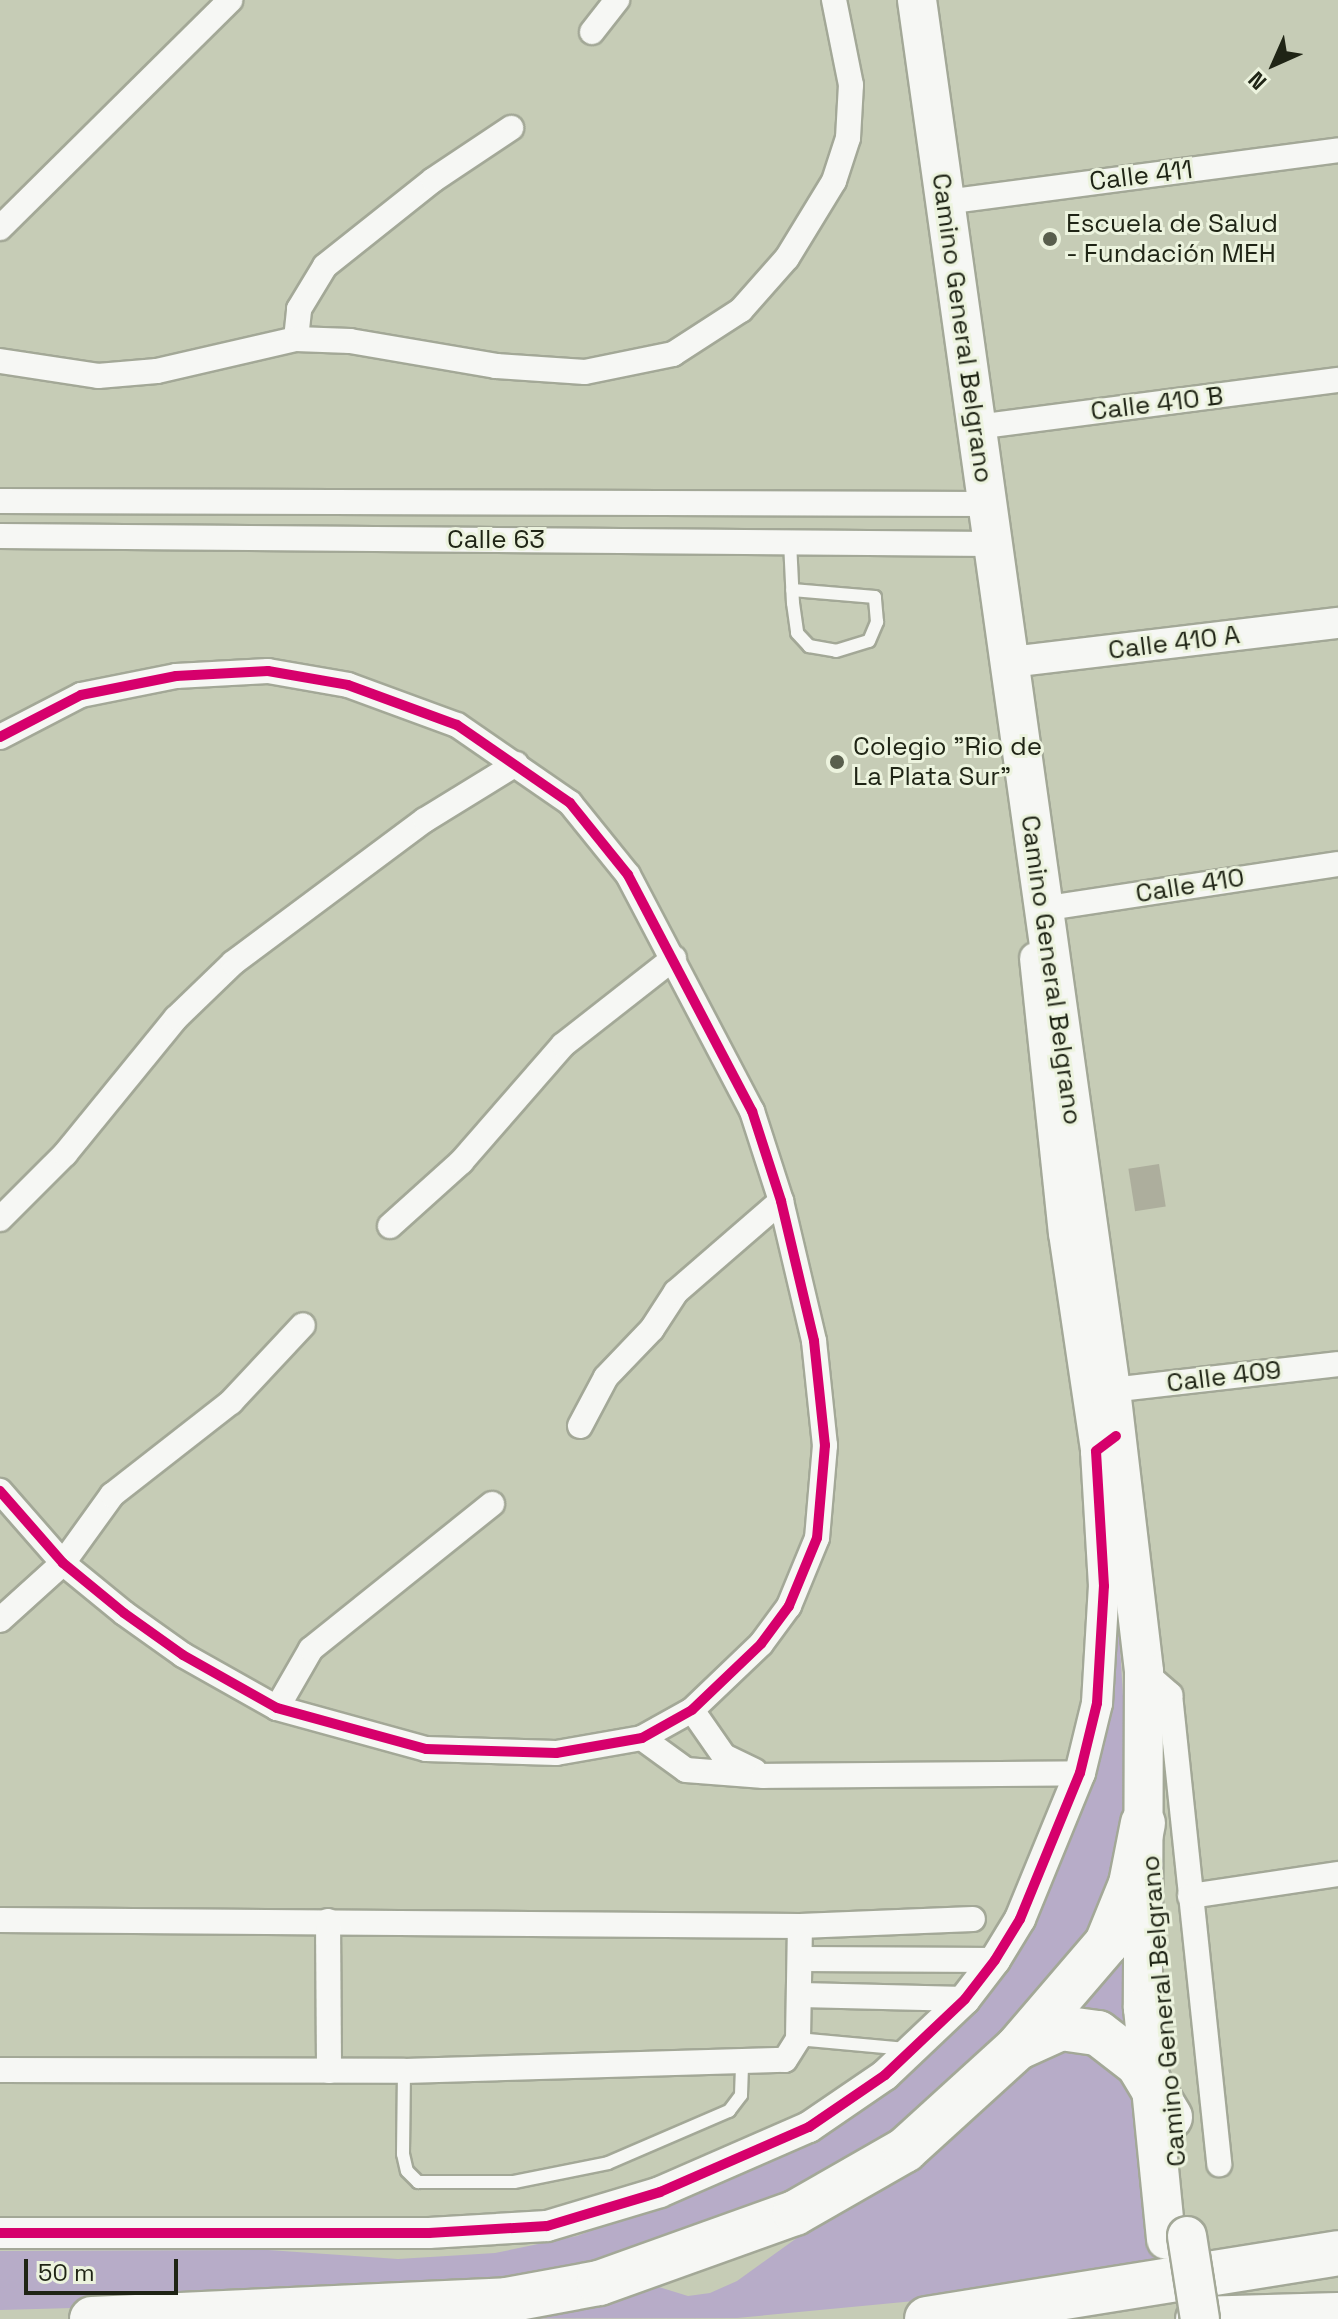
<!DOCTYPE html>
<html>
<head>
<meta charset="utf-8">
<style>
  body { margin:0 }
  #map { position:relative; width:1338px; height:2319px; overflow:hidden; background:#c6ccb6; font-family:"Space Grotesk",sans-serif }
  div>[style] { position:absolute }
  .green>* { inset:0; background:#b7acc8 }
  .building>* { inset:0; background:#adae9d; transform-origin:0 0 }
  .roads { filter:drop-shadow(2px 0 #a3a897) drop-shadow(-2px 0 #a3a897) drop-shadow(0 2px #a3a897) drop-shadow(0 -2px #a3a897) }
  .service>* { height:12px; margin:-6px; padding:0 6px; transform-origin:6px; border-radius:6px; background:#f6f7f4 }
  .minor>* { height:24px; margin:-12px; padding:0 12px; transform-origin:12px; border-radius:12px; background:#f6f7f4 }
  .tertiary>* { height:30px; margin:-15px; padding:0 15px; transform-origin:15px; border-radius:15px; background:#f6f7f4 }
  .primary>* { height:38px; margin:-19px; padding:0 19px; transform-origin:19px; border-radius:19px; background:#f6f7f4 }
  .motorway>* { height:44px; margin:-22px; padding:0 22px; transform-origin:22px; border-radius:22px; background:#f6f7f4 }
  .bridges { filter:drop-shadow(2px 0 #a3a897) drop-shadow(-2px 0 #a3a897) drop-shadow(0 2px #a3a897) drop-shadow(0 -2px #a3a897) }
  .primary-bridge>* { height:38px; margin:-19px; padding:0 19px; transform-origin:19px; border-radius:19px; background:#f6f7f4 }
  .cycleway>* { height:10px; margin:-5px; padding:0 5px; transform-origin:5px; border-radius:5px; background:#d6006c }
  .dots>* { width:22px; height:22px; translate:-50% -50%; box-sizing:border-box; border:4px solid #ecf3de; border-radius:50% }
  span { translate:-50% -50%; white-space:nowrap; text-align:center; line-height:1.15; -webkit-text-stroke:6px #ecf3de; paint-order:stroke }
  .street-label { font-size:26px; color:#1f2415 }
  .poi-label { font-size:26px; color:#1f2415 }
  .left { translate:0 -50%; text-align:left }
  .north { position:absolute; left:1234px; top:24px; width:80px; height:80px; -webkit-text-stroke:6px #ecf3de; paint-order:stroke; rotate:225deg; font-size:22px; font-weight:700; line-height:32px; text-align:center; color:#1f2415 }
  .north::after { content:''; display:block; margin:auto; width:28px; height:36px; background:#1f2415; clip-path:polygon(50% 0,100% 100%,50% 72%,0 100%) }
  .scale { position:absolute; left:24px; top:2259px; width:154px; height:36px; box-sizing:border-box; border:4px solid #1f2415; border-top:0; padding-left:10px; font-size:24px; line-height:28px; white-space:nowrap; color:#1f2415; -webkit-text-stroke:6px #ecf3de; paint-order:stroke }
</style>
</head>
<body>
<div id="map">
  <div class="green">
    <div style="clip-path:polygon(1111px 1503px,1128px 1776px,1126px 1838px,1111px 1915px,1025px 2020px,841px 2176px,623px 2265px,407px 2299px,0 2310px,0 2251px,268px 2250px,398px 2259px,495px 2253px,577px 2236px,664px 2203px,942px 2040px,1103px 1729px,1117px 1645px)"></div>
    <div style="clip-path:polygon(1125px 1933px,1137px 2045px,1073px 2016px)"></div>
    <div style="clip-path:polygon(1077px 2037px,1139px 2094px,1157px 2265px,946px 2298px,737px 2318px,348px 2319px,646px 2283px,688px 2296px,710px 2293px,737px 2281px,822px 2220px,1039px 2051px)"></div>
  </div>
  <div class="building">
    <div style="left:1159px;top:1164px;width:43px;height:31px;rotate:81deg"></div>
  </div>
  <div class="roads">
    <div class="service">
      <div style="left:790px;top:542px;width:61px;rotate:87.2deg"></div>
      <div style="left:793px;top:603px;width:30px;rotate:82deg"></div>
      <div style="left:797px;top:633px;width:18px;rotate:47deg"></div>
      <div style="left:809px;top:646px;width:27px;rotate:10deg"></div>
      <div style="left:836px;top:651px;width:34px;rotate:-17deg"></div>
      <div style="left:869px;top:641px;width:21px;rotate:-67deg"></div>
      <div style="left:877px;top:622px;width:25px;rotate:-95deg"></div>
      <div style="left:875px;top:597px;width:83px;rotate:-175.2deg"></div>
      <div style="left:798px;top:2039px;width:108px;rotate:5.3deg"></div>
      <div style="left:404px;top:2071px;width:83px;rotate:90.7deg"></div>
      <div style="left:403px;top:2154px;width:17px;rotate:77deg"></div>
      <div style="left:407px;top:2171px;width:16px;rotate:45deg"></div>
      <div style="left:418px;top:2182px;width:96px"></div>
      <div style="left:514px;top:2182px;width:96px;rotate:-11.4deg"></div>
      <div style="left:608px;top:2163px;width:132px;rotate:-23.3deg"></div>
      <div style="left:729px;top:2111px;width:20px;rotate:-53deg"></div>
      <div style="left:741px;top:2095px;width:32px;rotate:-88deg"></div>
    </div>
    <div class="minor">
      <div style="left:592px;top:32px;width:41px;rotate:-52deg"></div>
      <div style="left:945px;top:202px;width:396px;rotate:-7.5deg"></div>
      <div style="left:0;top:228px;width:324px;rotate:-44.7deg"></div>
      <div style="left:296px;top:339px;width:30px;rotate:-84deg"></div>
      <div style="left:299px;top:309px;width:50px;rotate:-58.8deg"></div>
      <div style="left:325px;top:266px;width:138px;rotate:-38.5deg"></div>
      <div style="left:433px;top:180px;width:94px;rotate:-33.7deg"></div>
      <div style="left:0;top:361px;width:99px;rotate:8.7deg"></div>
      <div style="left:98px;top:376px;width:59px;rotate:-4.8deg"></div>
      <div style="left:157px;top:371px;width:143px;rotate:-13deg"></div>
      <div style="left:296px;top:339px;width:54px;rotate:2.1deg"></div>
      <div style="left:350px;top:341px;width:148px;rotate:9.7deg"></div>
      <div style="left:496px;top:366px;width:89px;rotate:3.9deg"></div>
      <div style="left:585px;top:372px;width:90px;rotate:-11.6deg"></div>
      <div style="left:673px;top:354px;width:81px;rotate:-32.9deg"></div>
      <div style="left:741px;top:310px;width:69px;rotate:-48.5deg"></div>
      <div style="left:787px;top:258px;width:90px;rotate:-58.6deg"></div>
      <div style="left:834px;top:181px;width:45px;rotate:-72deg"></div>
      <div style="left:848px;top:138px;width:53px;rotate:-86.8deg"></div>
      <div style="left:851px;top:85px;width:87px;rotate:-101.3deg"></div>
      <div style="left:976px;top:427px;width:365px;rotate:-7.4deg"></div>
      <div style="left:0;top:501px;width:986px;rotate:0.17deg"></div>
      <div style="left:0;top:536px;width:992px;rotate:0.46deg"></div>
      <div style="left:0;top:737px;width:91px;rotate:-27.4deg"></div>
      <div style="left:81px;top:695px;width:97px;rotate:-11.3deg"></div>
      <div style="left:176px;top:676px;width:92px;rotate:-3.1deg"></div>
      <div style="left:268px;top:671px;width:81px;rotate:9.9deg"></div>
      <div style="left:348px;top:685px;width:116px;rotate:20.2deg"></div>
      <div style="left:457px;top:725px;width:137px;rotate:34.6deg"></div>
      <div style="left:570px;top:803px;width:92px;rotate:51.1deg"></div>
      <div style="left:628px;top:875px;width:267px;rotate:62.3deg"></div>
      <div style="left:752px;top:1111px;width:95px;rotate:72.1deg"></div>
      <div style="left:781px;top:1201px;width:144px;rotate:76.7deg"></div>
      <div style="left:814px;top:1341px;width:105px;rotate:84deg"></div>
      <div style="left:825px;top:1445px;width:93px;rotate:94.9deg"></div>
      <div style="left:817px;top:1538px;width:74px;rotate:112.4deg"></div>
      <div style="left:789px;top:1606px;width:47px;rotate:126.4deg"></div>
      <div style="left:761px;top:1644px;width:95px;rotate:136.3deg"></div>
      <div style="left:692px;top:1710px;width:57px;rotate:150.8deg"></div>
      <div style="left:642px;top:1738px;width:87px;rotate:170.1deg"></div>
      <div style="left:556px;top:1753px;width:130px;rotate:-178.2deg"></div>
      <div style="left:426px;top:1749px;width:155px;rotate:-164.6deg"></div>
      <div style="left:277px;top:1708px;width:108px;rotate:-150.6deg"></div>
      <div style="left:183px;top:1655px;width:72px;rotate:-144.6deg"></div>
      <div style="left:124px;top:1613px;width:79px;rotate:-140.7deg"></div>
      <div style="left:63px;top:1563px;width:96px;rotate:-131.2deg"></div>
      <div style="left:1041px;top:909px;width:300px;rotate:-8.6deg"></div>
      <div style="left:0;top:1219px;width:92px;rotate:-45deg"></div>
      <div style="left:65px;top:1154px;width:176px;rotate:-50.8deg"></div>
      <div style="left:176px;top:1018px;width:79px;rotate:-44deg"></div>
      <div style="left:233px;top:963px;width:239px;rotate:-36.7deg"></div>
      <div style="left:425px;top:820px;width:107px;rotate:-31.6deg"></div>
      <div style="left:390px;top:1226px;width:96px;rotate:-42deg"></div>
      <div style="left:461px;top:1162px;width:155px;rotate:-48.9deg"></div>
      <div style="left:563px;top:1045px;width:141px;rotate:-38.1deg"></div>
      <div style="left:1111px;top:1390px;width:228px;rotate:-6.5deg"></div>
      <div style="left:580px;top:1426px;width:55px;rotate:-62deg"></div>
      <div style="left:606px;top:1377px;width:66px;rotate:-46.2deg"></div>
      <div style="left:652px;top:1329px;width:44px;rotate:-57deg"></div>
      <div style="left:676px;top:1292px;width:139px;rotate:-40.9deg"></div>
      <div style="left:0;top:1620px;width:85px;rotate:-42.1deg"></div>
      <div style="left:63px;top:1563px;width:84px;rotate:-54.2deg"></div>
      <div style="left:112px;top:1495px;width:151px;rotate:-38deg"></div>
      <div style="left:231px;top:1402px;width:105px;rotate:-46.9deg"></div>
      <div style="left:1144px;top:1672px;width:35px;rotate:41deg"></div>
      <div style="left:1170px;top:1695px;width:472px;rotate:84deg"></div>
      <div style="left:277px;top:1708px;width:68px;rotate:-60deg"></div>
      <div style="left:311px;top:1649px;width:232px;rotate:-38.7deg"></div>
      <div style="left:692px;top:1710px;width:56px;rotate:55.2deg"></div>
      <div style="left:724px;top:1756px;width:34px;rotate:26deg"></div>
      <div style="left:642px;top:1738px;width:54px;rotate:36deg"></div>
      <div style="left:686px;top:1770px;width:78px;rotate:4.4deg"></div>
      <div style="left:764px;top:1776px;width:316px;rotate:-0.5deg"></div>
      <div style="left:1190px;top:1896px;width:150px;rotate:-8.5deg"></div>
      <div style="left:0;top:1920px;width:800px;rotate:0.43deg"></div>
      <div style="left:800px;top:1926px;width:173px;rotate:-2.3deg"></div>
      <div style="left:328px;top:1921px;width:150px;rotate:89.6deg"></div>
      <div style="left:800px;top:1959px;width:195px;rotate:0.3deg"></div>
      <div style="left:801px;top:1995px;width:164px;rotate:1.4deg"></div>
      <div style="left:0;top:2070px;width:404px;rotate:0.1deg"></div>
      <div style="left:404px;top:2071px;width:381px;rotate:-1.7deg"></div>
      <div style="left:785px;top:2060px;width:25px;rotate:-58deg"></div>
      <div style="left:798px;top:2039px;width:113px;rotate:-89deg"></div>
    </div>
    <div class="tertiary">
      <div style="left:1010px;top:662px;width:330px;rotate:-6.8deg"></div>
      <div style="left:1035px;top:958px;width:277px;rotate:84deg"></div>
      <div style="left:1064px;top:1233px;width:220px;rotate:81.6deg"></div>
      <div style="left:0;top:2233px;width:429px"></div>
      <div style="left:429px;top:2233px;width:118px;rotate:-3.4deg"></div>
      <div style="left:547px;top:2226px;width:118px;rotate:-16.7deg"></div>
      <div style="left:660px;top:2192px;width:163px;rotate:-23.6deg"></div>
      <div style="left:809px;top:2127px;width:92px;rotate:-34.4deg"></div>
      <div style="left:885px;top:2075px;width:110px;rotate:-43.5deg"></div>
      <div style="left:965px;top:1999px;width:49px;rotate:-52.4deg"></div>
      <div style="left:995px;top:1960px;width:48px;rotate:-58.6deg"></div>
      <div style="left:1020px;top:1919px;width:158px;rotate:-67.7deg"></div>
      <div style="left:1080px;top:1773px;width:72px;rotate:-76.3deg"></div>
      <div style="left:1097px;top:1703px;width:117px;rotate:-86.6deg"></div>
      <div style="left:1104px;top:1586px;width:135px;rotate:-93.4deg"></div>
      <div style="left:1096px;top:1451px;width:25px;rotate:-37deg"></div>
    </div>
    <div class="primary">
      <div style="left:917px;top:0;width:1403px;rotate:82.05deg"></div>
      <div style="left:1111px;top:1390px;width:284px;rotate:83.3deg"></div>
      <div style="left:1144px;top:1672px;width:336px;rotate:90.2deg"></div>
      <div style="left:1143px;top:2008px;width:233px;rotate:84.3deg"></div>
    </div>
    <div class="motorway">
      <div style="left:1019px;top:2047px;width:46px;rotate:-24.3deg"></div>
      <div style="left:1061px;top:2028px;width:37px;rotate:8deg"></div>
      <div style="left:1098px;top:2033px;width:51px;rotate:37.8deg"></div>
      <div style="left:1138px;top:2064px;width:62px;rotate:58.9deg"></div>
      <div style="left:92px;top:2319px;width:415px;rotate:-2.6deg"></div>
      <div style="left:507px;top:2300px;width:94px;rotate:-10.5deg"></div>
      <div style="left:599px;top:2283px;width:208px;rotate:-19.7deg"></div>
      <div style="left:795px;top:2213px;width:127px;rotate:-29.8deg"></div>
      <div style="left:905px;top:2150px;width:151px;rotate:-42.3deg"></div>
      <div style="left:1017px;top:2048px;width:138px;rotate:-49.4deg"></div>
      <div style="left:1107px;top:1943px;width:64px;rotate:-67.9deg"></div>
      <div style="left:1131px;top:1884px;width:62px;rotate:-78.9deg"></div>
      <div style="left:927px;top:2319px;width:416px;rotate:-9.1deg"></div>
      <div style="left:1198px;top:2319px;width:140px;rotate:-1.6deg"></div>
    </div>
  </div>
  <div class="bridges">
    <div class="primary-bridge">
      <div style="left:1187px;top:2236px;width:84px;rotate:81.1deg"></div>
    </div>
  </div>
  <div class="cycleway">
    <div style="left:0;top:737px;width:91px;rotate:-27.4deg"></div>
    <div style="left:81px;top:695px;width:97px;rotate:-11.3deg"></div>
    <div style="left:176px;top:676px;width:92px;rotate:-3.1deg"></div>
    <div style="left:268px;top:671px;width:81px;rotate:9.9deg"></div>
    <div style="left:348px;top:685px;width:116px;rotate:20.2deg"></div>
    <div style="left:457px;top:725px;width:137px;rotate:34.6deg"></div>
    <div style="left:570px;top:803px;width:92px;rotate:51.1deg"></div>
    <div style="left:628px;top:875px;width:267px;rotate:62.3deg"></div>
    <div style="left:752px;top:1111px;width:95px;rotate:72.1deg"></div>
    <div style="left:781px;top:1201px;width:144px;rotate:76.7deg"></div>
    <div style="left:814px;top:1341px;width:105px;rotate:84deg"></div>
    <div style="left:825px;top:1445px;width:93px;rotate:94.9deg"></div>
    <div style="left:817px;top:1538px;width:74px;rotate:112.4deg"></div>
    <div style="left:789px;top:1606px;width:47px;rotate:126.4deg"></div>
    <div style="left:761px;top:1644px;width:95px;rotate:136.3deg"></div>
    <div style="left:692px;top:1710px;width:57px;rotate:150.8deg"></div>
    <div style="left:642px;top:1738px;width:87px;rotate:170.1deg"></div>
    <div style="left:556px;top:1753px;width:130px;rotate:-178.2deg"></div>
    <div style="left:426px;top:1749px;width:155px;rotate:-164.6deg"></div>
    <div style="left:277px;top:1708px;width:108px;rotate:-150.6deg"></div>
    <div style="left:183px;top:1655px;width:72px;rotate:-144.6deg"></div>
    <div style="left:124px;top:1613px;width:79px;rotate:-140.7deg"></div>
    <div style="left:63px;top:1563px;width:96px;rotate:-131.2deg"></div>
    <div style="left:0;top:2233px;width:429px"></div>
    <div style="left:429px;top:2233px;width:118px;rotate:-3.4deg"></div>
    <div style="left:547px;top:2226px;width:118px;rotate:-16.7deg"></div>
    <div style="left:660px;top:2192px;width:163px;rotate:-23.6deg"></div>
    <div style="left:809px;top:2127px;width:92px;rotate:-34.4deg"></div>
    <div style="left:885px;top:2075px;width:110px;rotate:-43.5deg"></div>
    <div style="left:965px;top:1999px;width:49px;rotate:-52.4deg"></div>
    <div style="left:995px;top:1960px;width:48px;rotate:-58.6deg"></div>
    <div style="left:1020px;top:1919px;width:158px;rotate:-67.7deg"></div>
    <div style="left:1080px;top:1773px;width:72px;rotate:-76.3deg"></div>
    <div style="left:1097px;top:1703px;width:117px;rotate:-86.6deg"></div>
    <div style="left:1104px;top:1586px;width:135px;rotate:-93.4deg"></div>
    <div style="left:1096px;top:1451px;width:25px;rotate:-37deg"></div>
  </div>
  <div class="dots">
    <div style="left:1050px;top:239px;background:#595f4d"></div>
    <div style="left:837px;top:762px;background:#595f4d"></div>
  </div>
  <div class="street-label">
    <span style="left:1141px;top:176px;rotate:-7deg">Calle 411</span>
    <span style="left:962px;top:328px;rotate:82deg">Camino General Belgrano</span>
    <span style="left:1157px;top:404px;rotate:-7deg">Calle 410 B</span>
    <span style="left:496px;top:540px">Calle 63</span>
    <span style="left:1174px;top:643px;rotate:-7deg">Calle 410 A</span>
    <span style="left:1190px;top:886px;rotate:-9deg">Calle 410</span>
    <span style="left:1051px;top:970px;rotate:82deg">Camino General Belgrano</span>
    <span style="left:1224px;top:1377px;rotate:-7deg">Calle 409</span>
    <span style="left:1164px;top:2011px;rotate:-95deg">Camino General Belgrano</span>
  </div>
  <div class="poi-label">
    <span class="left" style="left:1066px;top:239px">Escuela de Salud<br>- Fundación MEH</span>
    <span class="left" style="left:853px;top:762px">Colegio "Rio de<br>La Plata Sur"</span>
  </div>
  <div class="north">N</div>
  <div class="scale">50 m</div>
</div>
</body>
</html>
